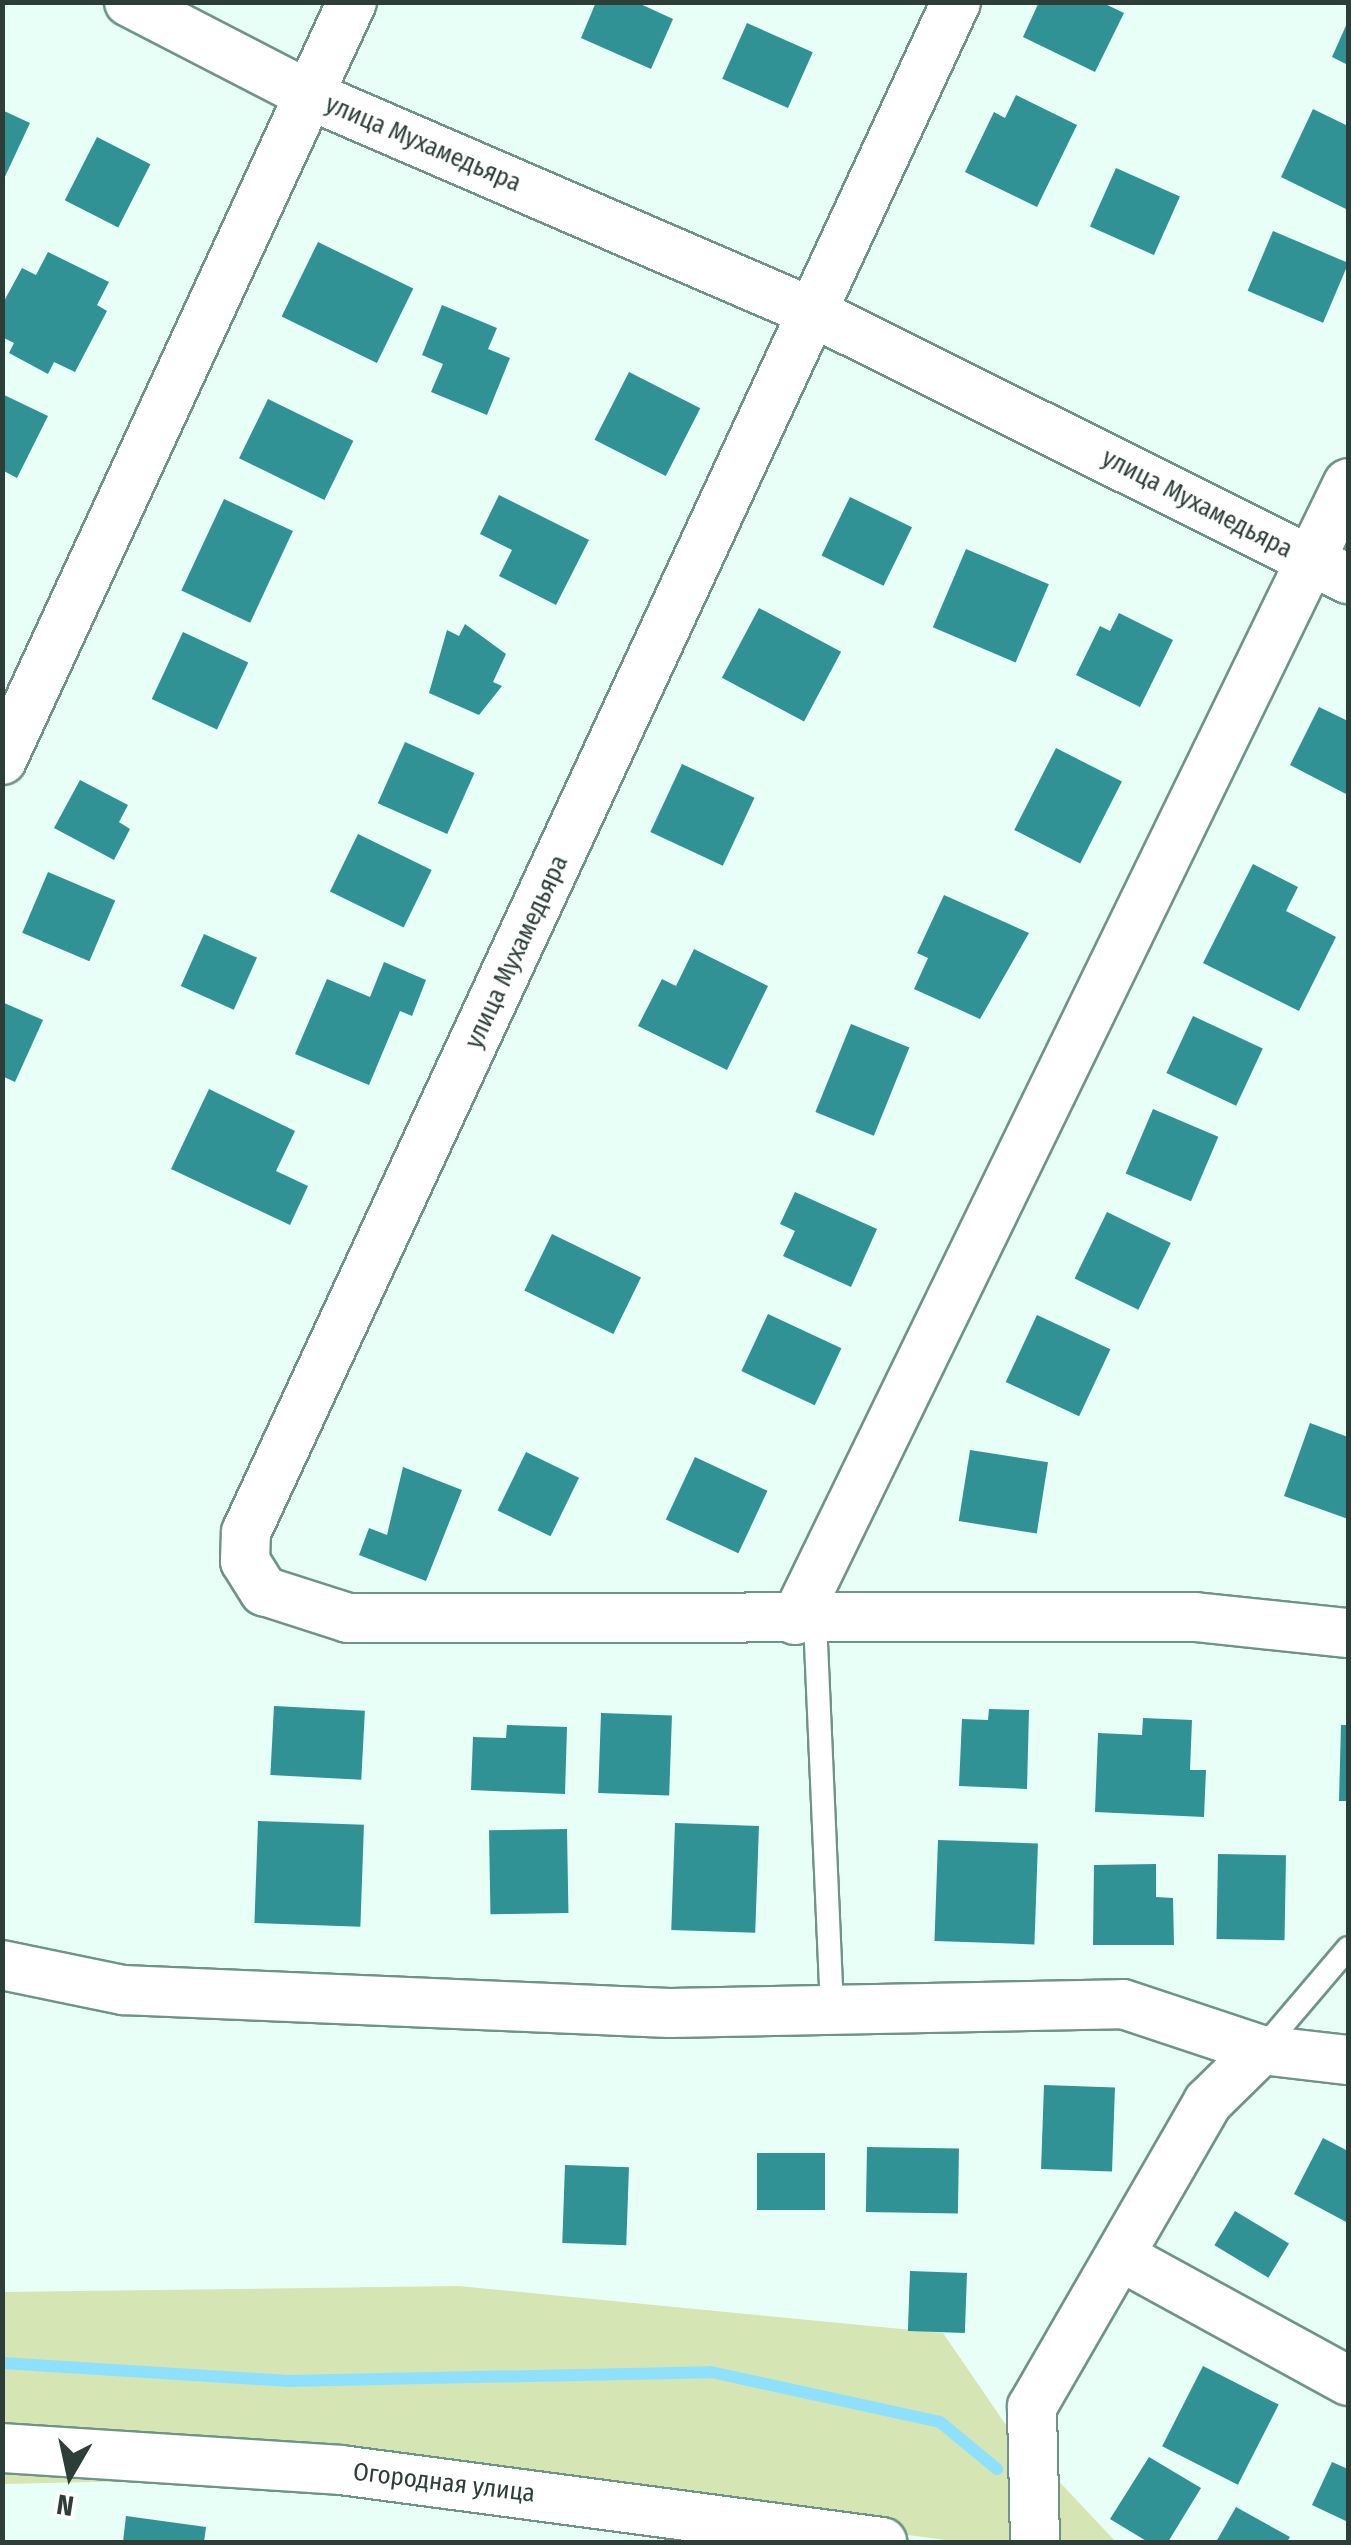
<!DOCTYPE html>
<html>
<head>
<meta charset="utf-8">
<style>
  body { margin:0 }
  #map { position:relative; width:1351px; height:2545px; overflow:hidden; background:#e7fff6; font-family:"Fira Sans Condensed",sans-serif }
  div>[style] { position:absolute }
  .green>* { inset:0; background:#d5e6b4 }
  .stream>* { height:12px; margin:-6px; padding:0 6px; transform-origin:6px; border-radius:6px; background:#8fe0fc }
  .building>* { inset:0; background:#319295; transform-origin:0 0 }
  .roads { filter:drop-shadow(2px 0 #6e9488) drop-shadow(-2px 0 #6e9488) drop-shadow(0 2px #6e9488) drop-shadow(0 -2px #6e9488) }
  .lane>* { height:22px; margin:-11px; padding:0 11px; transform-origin:11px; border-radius:11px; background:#fff }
  .street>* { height:48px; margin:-24px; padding:0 24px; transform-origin:24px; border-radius:24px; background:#fff }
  span { translate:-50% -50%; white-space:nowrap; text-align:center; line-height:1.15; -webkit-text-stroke:9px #fff; paint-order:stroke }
  .street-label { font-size:25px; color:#2d3d38 }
  .frame { position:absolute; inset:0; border:5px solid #2d3d38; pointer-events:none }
  .north { position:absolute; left:20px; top:2425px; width:100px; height:100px; -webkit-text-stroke:8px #fff; paint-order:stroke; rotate:189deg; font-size:28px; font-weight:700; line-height:40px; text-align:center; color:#2d3d38 }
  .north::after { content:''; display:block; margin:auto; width:35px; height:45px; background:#2d3d38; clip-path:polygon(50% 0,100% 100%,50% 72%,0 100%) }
</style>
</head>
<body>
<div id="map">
  <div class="green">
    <div style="clip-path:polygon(458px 2286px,943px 2333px,1006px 2425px,1116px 2542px,961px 2542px,742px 2513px,308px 2477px,3px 2484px,2px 2292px)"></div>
  </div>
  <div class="stream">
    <div style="left:2px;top:2363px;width:287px;rotate:3.6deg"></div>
    <div style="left:288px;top:2381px;width:423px;rotate:-1.2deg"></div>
    <div style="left:711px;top:2372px;width:234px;rotate:12.3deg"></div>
    <div style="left:940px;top:2422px;width:74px;rotate:39.5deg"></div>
  </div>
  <div class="building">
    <div style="clip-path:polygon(596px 2px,636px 2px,673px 19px,651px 69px,581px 38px)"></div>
    <div style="clip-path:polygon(1039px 2px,1101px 2px,1124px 13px,1095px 72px,1023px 37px)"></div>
    <div style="clip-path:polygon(1348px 21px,1348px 65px,1332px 57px)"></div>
    <div style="left:747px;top:23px;width:72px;height:61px;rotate:24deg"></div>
    <div style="clip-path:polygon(1016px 95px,1077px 125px,1037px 207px,965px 172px,994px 112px,1005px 118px)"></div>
    <div style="clip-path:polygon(1313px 109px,1348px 126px,1348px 210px,1281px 177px)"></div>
    <div style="clip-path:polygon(2px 110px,30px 123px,2px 183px)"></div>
    <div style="left:97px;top:137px;width:60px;height:71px;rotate:27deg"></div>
    <div style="left:1116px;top:168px;width:70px;height:64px;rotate:24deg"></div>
    <div style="left:1273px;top:231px;width:82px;height:65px;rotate:23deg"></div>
    <div style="left:318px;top:242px;width:106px;height:83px;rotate:26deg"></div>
    <div style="clip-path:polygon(48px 252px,109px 282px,97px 305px,107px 311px,75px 372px,54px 362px,48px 374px,9px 353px,14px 343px,2px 337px,2px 305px,22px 268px,36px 275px)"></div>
    <div style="clip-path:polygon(442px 305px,497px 328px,488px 349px,510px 358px,487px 415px,431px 392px,443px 364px,422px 355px)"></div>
    <div style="left:629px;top:372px;width:80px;height:76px;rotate:27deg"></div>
    <div style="clip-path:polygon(2px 394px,48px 416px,17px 478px,2px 470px)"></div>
    <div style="left:268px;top:399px;width:95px;height:66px;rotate:26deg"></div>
    <div style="clip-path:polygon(499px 495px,589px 540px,556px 605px,499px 576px,512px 550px,480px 534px)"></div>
    <div style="left:850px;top:497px;width:69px;height:65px;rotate:26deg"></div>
    <div style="left:224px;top:499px;width:76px;height:101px;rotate:25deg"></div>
    <div style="left:966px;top:549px;width:90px;height:85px;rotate:23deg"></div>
    <div style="left:759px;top:608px;width:93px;height:79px;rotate:28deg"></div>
    <div style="clip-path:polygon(1119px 613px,1173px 640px,1140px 707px,1076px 675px,1100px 626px,1110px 631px)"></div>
    <div style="clip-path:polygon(465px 624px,506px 654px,493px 682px,502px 686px,479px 715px,429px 693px,447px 630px,459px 636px)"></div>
    <div style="left:183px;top:632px;width:72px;height:74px;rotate:25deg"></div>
    <div style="clip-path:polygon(1319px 707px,1348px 721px,1348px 795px,1290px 765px)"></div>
    <div style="left:405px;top:742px;width:76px;height:67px;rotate:24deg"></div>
    <div style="left:1056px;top:748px;width:74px;height:92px;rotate:27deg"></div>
    <div style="left:682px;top:764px;width:80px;height:75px;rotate:25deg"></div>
    <div style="clip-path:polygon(80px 780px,128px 805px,119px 822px,130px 829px,114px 860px,54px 828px)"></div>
    <div style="left:358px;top:834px;width:82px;height:64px;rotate:26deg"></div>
    <div style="clip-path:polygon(1253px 864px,1298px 887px,1286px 911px,1336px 937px,1299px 1011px,1203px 963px)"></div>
    <div style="left:48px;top:872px;width:73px;height:66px;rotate:23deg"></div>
    <div style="clip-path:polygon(944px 895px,1029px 933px,980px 1019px,914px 989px,928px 958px,917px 953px)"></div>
    <div style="left:204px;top:934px;width:58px;height:57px;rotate:24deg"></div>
    <div style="clip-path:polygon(694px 949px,768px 986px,727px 1070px,638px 1026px,662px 979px,676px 986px)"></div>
    <div style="clip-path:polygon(384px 962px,426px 980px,412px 1016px,400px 1011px,369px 1085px,295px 1054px,327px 979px,370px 997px)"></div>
    <div style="clip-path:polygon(2px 1002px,43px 1020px,15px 1082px,2px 1076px)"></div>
    <div style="left:1193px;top:1016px;width:77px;height:63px;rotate:25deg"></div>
    <div style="left:851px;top:1024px;width:63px;height:95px;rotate:22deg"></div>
    <div style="clip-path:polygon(209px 1089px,295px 1131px,276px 1171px,308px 1186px,290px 1225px,171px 1169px)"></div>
    <div style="left:1153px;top:1109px;width:71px;height:70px;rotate:23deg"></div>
    <div style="clip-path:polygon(795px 1192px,877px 1229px,851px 1287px,783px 1256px,795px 1231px,780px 1224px)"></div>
    <div style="left:1107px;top:1212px;width:71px;height:74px;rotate:26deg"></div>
    <div style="left:552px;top:1234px;width:99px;height:63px;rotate:26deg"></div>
    <div style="left:768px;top:1314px;width:81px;height:63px;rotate:25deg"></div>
    <div style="left:1037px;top:1315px;width:81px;height:74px;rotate:25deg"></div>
    <div style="clip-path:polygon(1310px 1423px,1348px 1437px,1348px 1519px,1284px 1496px)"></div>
    <div style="left:970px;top:1450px;width:79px;height:72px;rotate:9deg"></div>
    <div style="left:526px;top:1452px;width:59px;height:65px;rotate:26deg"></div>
    <div style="left:695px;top:1457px;width:80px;height:69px;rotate:25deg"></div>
    <div style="clip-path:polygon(403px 1467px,462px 1490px,426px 1581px,359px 1555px,369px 1528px,387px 1535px)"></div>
    <div style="left:274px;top:1706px;width:91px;height:69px;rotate:3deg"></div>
    <div style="clip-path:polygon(989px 1709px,1029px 1710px,1027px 1789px,959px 1786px,962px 1719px,988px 1720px)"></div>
    <div style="left:601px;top:1713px;width:71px;height:80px;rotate:2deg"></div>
    <div style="clip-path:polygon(1143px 1718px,1192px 1720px,1190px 1770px,1206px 1770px,1204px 1817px,1095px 1812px,1098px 1733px,1142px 1735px)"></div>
    <div style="clip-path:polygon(507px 1725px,567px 1727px,565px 1794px,471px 1790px,473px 1737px,506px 1738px)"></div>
    <div style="clip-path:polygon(1341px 1725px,1348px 1725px,1348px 1801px,1339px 1801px)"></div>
    <div style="left:258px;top:1821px;width:106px;height:102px;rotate:2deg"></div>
    <div style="left:675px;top:1823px;width:84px;height:107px;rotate:2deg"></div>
    <div style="left:567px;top:1829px;width:84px;height:78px;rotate:89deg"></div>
    <div style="left:938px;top:1840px;width:100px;height:101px;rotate:2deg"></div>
    <div style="left:1218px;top:1854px;width:68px;height:85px;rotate:1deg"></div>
    <div style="clip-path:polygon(1156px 1864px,1156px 1897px,1173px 1898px,1174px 1945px,1093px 1945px,1094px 1865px)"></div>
    <div style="left:1044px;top:2085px;width:71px;height:84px;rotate:2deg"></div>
    <div style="clip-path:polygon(1323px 2138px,1348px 2151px,1348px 2223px,1294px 2194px)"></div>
    <div style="left:867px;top:2147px;width:92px;height:65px;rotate:1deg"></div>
    <div style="left:757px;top:2153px;width:68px;height:57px"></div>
    <div style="left:565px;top:2165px;width:64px;height:78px;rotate:2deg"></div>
    <div style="left:1235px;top:2211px;width:63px;height:40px;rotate:31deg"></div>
    <div style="left:910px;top:2271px;width:57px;height:60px;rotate:2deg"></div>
    <div style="left:1203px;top:2366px;width:85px;height:90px;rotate:27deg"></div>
    <div style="clip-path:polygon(1149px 2457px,1201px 2488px,1168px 2542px,1148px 2542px,1110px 2519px)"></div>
    <div style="clip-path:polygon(1332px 2462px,1348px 2469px,1348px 2522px,1312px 2505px)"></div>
    <div style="clip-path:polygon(1236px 2507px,1290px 2537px,1287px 2542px,1216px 2542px)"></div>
    <div style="clip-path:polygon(126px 2516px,206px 2527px,204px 2542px,123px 2542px)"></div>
  </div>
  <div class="roads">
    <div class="lane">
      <div style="left:815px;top:1620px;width:390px;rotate:87.5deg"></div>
      <div style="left:1263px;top:2048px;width:131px;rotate:-49.6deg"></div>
    </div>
    <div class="street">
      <div style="left:129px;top:2px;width:200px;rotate:27.3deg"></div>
      <div style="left:307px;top:94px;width:552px;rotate:23.36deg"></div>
      <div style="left:814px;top:313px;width:597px;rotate:26.48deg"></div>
      <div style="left:956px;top:2px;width:1687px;rotate:114.89deg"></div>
      <div style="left:246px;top:1532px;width:29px;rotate:92deg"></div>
      <div style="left:245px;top:1561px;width:36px;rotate:58deg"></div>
      <div style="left:264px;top:1591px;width:88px;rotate:17.8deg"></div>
      <div style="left:348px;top:1618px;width:847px;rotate:-0.07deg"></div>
      <div style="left:1195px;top:1617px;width:154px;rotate:6deg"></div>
      <div style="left:2px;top:760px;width:835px;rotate:-65.22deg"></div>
      <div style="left:795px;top:1620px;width:1264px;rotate:-64.06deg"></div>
      <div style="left:2px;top:1965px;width:124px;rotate:11.7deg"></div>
      <div style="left:123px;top:1990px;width:547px;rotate:2.41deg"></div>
      <div style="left:670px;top:2013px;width:453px;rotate:-1.1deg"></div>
      <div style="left:1123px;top:2004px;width:145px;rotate:18.4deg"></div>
      <div style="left:1261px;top:2050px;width:88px;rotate:6.6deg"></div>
      <div style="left:1120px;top:2256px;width:260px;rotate:28.7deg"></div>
      <div style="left:2px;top:2448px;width:340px;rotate:3.7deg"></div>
      <div style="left:341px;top:2470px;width:546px;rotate:7.58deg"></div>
      <div style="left:1035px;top:2542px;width:135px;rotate:-91.3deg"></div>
      <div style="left:1032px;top:2407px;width:352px;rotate:-60deg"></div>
      <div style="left:1208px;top:2102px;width:74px;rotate:-44.5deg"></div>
    </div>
  </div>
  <div class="street-label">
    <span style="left:423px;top:144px;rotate:23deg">улица Мухамедьяра</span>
    <span style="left:1197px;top:504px;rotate:27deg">улица Мухамедьяра</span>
    <span style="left:517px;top:952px;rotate:-65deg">улица Мухамедьяра</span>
    <span style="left:444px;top:2483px;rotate:7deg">Огородная улица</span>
  </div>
  <div class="frame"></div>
  <div class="north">N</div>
</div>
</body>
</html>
